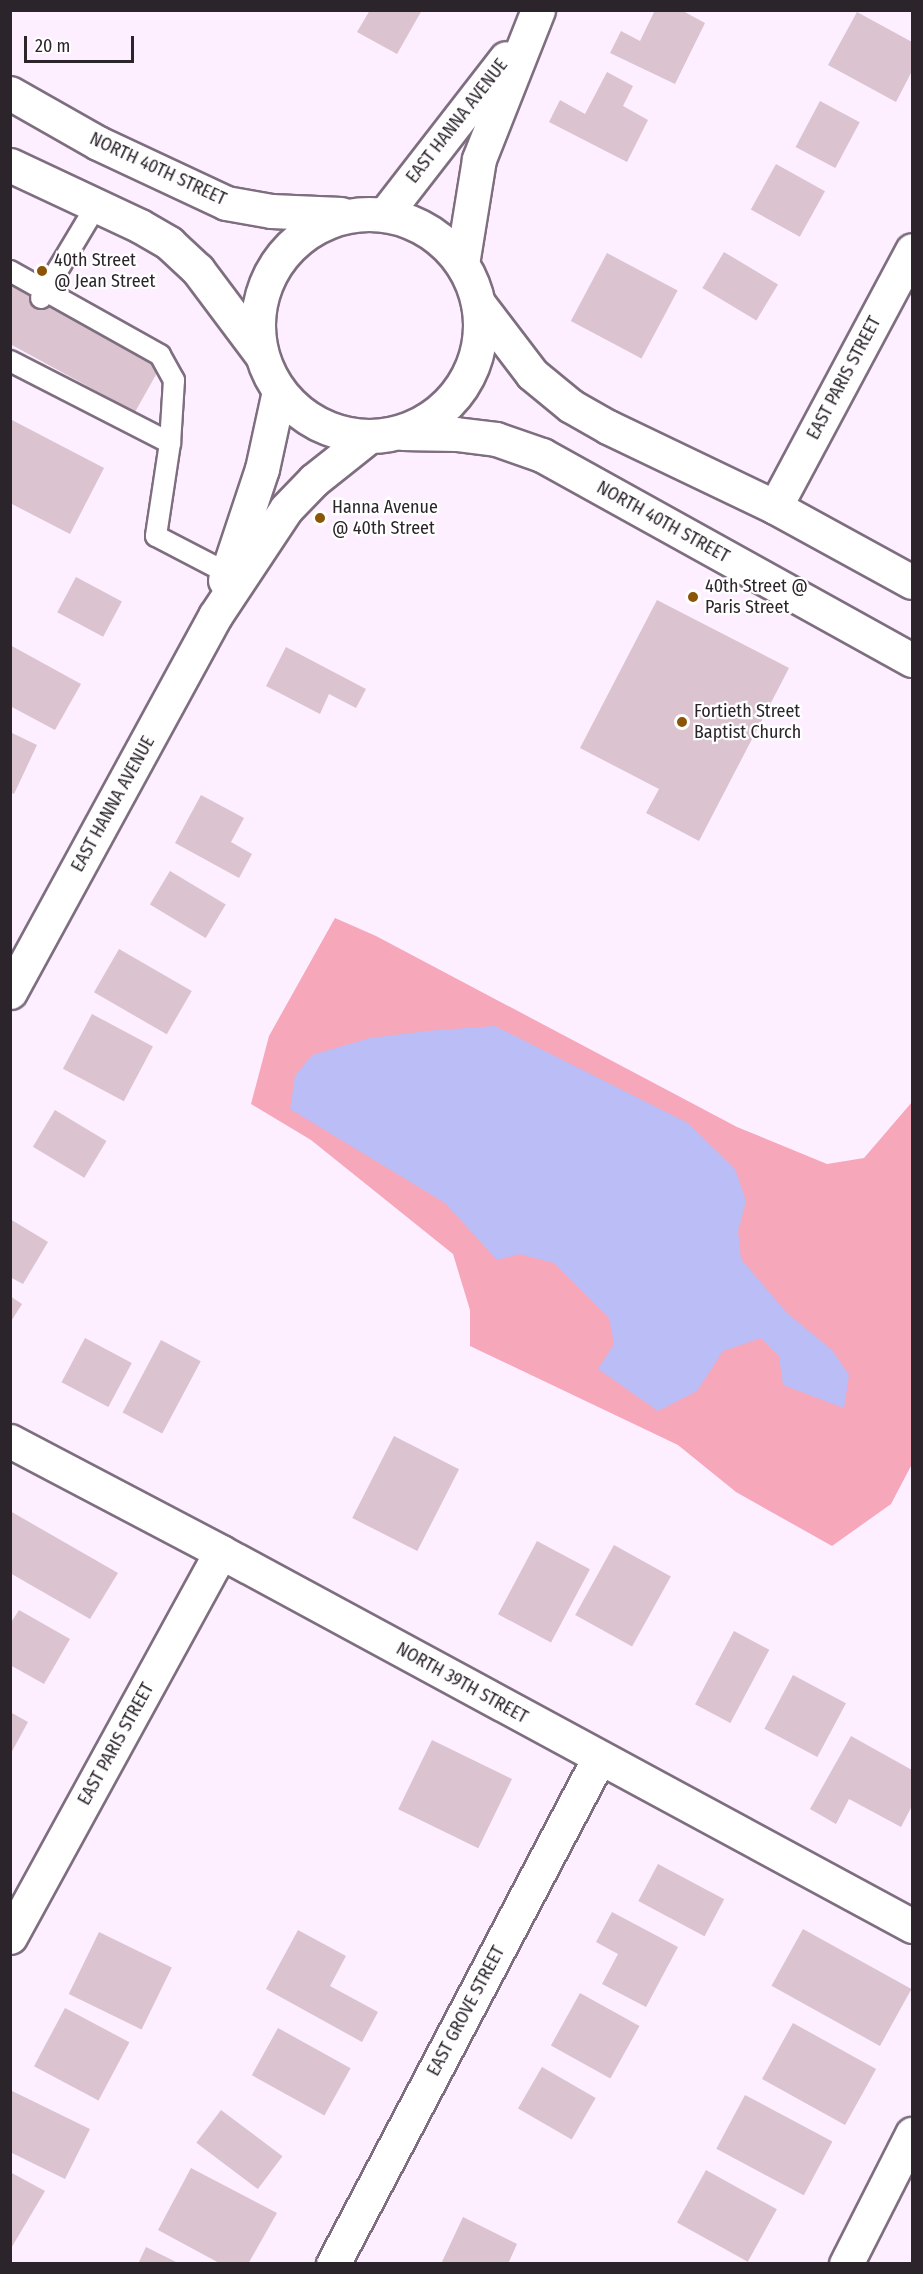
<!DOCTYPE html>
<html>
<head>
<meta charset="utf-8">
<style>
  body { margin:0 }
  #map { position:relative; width:923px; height:2274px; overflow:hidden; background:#fdefff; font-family:"Fira Sans Condensed",sans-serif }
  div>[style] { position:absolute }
  .green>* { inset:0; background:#f6a7b9 }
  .water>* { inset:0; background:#babdf6 }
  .building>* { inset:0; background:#dbc3d0; transform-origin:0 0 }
  .roads { filter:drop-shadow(2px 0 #7e6e7f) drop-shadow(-2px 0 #7e6e7f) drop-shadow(0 2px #7e6e7f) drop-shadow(0 -2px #7e6e7f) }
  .lane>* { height:20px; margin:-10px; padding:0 10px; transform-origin:10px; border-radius:10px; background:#fff }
  .street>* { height:33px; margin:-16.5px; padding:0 16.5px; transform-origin:16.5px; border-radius:16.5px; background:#fff }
  .secondary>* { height:33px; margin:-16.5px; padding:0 16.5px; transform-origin:16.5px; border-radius:16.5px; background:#fff }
  .secondary>.ring { margin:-16.5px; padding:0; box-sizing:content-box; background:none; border:33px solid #fff; border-radius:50% }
  .dots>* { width:16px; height:16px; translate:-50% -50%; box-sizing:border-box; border:3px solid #fff; border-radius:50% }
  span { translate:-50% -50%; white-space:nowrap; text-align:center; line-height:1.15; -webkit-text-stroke:4.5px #fff; paint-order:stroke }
  .street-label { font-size:18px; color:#2b242b }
  .poi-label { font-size:18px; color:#2b242b }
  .left { translate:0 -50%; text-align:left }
  .frame { position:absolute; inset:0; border:12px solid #2b242b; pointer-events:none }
  .scale { position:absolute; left:24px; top:36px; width:110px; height:27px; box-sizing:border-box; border:3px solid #2b242b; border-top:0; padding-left:8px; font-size:18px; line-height:21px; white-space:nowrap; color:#2b242b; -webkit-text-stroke:4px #fff; paint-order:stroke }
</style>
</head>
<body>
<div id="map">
  <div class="green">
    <div style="clip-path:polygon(335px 918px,376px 936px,737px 1127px,827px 1164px,864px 1158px,912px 1102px,912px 1464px,891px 1504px,832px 1546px,736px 1492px,678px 1445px,470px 1346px,470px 1310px,453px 1254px,311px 1140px,251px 1104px,269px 1036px)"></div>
  </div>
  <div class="water">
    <div style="clip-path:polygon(495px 1026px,688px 1123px,735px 1169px,746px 1201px,738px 1231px,741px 1259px,787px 1313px,832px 1350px,849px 1375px,844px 1408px,783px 1385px,779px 1356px,761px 1338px,723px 1351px,697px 1391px,658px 1411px,598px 1369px,614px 1344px,609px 1318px,554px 1263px,519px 1254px,497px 1260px,445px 1203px,290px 1109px,295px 1076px,312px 1055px,370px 1038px,426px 1031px)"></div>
  </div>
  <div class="building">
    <div style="clip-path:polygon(370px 10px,422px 10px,397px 54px,357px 32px)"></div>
    <div style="clip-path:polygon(655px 10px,681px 10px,705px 23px,675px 84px,610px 53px,621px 31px,640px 41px)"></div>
    <div style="clip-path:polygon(857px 12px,912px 42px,912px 71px,896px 102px,828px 65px)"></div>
    <div style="clip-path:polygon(607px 72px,633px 86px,623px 106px,648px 120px,627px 162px,549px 122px,560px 100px,585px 114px)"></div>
    <div style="left:820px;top:101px;width:45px;height:52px;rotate:28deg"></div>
    <div style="left:776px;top:164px;width:56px;height:52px;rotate:29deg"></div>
    <div style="left:724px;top:252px;width:63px;height:42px;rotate:31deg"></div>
    <div style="left:607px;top:253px;width:80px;height:77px;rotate:28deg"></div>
    <div style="clip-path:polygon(10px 281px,162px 364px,135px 412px,10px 344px)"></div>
    <div style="clip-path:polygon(10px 419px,104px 468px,70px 534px,10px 503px)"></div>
    <div style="left:76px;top:577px;width:52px;height:40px;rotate:28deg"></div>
    <div style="clip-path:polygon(657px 600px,789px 668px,699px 841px,646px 813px,659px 789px,580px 748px)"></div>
    <div style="clip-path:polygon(10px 645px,81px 684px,55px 730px,10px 706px)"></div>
    <div style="clip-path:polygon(286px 647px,366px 689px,356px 708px,329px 694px,320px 714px,266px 686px)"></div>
    <div style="clip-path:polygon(10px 732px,37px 745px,14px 794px,10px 792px)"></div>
    <div style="clip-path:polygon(201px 795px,244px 818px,231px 842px,252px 854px,239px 878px,175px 843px)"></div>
    <div style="left:170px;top:871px;width:65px;height:39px;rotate:31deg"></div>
    <div style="left:119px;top:949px;width:84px;height:50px;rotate:30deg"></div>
    <div style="left:92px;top:1014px;width:69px;height:62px;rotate:28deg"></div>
    <div style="left:55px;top:1110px;width:60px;height:43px;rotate:31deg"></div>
    <div style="clip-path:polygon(10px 1219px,48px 1242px,23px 1284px,10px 1277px)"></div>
    <div style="clip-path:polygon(10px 1296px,22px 1304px,10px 1323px)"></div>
    <div style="left:85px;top:1338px;width:53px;height:50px;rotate:28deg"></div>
    <div style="left:161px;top:1340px;width:45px;height:82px;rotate:28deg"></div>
    <div style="left:394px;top:1436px;width:73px;height:92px;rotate:27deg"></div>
    <div style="clip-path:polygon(10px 1511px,118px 1573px,90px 1619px,10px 1573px)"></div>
    <div style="left:537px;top:1541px;width:60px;height:83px;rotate:28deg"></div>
    <div style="left:614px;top:1545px;width:65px;height:80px;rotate:29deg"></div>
    <div style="clip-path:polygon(19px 1610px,70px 1639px,44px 1684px,10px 1665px,10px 1624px)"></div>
    <div style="left:734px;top:1631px;width:40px;height:83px;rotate:28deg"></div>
    <div style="left:793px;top:1675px;width:60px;height:61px;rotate:28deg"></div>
    <div style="clip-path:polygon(10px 1712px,28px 1722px,10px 1755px)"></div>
    <div style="clip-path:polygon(851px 1736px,912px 1770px,912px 1806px,901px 1827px,849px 1799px,836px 1824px,810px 1809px)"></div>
    <div style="left:432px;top:1740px;width:89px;height:77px;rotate:26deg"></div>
    <div style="left:658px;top:1864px;width:75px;height:42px;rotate:28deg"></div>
    <div style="clip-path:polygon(612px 1912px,678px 1947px,646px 2007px,602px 1984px,618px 1954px,596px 1942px)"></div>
    <div style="left:803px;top:1929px;width:124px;height:65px;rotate:29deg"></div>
    <div style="clip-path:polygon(298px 1930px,346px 1956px,330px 1986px,378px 2012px,362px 2042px,266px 1989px)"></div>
    <div style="left:99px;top:1932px;width:81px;height:69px;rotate:26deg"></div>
    <div style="left:580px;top:1993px;width:68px;height:60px;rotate:29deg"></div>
    <div style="left:65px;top:2008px;width:73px;height:66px;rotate:28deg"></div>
    <div style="left:793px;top:2023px;width:95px;height:64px;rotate:29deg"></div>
    <div style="left:278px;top:2028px;width:83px;height:54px;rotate:29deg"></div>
    <div style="left:542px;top:2067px;width:62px;height:48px;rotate:30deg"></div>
    <div style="clip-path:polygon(10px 2090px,90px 2129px,65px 2179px,10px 2152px)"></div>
    <div style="left:745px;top:2095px;width:99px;height:61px;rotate:28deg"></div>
    <div style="left:221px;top:2110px;width:77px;height:41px;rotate:37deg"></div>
    <div style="clip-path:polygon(191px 2168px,277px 2213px,248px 2264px,221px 2264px,158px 2230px)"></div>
    <div style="left:706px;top:2170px;width:81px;height:60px;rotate:29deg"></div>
    <div style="clip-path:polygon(10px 2172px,45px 2191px,10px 2250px)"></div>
    <div style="clip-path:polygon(463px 2217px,517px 2244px,508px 2264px,441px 2264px)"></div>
    <div style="clip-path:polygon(146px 2247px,180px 2264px,138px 2264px)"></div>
  </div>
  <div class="roads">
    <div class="lane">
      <div style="left:10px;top:271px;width:172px;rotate:29.2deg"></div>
      <div style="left:160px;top:355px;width:29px;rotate:61deg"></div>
      <div style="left:174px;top:380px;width:63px;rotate:93.6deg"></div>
      <div style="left:170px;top:443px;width:94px;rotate:98.6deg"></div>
      <div style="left:156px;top:536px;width:80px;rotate:27.5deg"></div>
      <div style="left:41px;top:298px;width:107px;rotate:-59.1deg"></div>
      <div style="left:10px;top:361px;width:180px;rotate:27.1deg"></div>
    </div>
    <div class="street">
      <div style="left:775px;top:507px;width:291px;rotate:-61.9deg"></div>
      <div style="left:10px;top:1441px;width:238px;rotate:27.7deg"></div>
      <div style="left:221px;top:1552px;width:786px;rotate:28.42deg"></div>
      <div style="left:10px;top:1937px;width:439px;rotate:-61.3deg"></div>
      <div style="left:333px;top:2264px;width:572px;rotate:-62.27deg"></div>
      <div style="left:846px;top:2264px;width:146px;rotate:-63.1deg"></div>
    </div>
    <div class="secondary">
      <div style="left:10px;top:93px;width:101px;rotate:29.6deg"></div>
      <div style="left:98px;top:143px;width:141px;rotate:25.1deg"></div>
      <div style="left:226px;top:203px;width:46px;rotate:10.1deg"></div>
      <div style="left:271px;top:211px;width:70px;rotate:2.5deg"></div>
      <div style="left:10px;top:165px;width:144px;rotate:25.1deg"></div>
      <div style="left:140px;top:226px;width:34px;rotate:30deg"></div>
      <div style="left:169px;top:243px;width:40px;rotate:43deg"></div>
      <div style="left:198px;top:270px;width:104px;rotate:53.2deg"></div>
      <div style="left:385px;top:214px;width:197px;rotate:-52.2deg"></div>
      <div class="ring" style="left:258px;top:214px;width:189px;height:189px"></div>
      <div style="left:462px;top:264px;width:106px;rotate:-80.8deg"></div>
      <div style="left:479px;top:159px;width:160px;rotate:-68.4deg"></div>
      <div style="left:478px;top:303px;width:89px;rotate:52.7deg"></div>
      <div style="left:532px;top:374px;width:50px;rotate:39.4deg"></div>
      <div style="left:571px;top:406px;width:43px;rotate:29.6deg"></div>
      <div style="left:608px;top:427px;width:185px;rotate:25.6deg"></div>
      <div style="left:775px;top:507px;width:156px;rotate:28.7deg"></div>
      <div style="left:402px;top:433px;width:54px;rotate:1.1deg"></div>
      <div style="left:456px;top:434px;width:40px;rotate:7.1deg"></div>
      <div style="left:496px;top:439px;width:49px;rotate:19.2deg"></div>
      <div style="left:542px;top:455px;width:423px;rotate:29deg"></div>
      <div style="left:225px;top:580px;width:117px;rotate:-71.6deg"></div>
      <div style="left:262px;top:469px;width:80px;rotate:-77.7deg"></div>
      <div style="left:10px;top:992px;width:428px;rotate:-61.4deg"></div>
      <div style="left:215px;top:616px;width:128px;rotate:-56.4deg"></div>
      <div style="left:286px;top:509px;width:40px;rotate:-46deg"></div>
      <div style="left:314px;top:480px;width:69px;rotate:-38.5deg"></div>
    </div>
  </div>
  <div class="dots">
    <div style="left:42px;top:271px;background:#8b5407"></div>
    <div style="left:320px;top:518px;background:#8b5407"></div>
    <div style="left:693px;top:597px;background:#8b5407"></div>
    <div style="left:682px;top:722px;background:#8b5407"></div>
  </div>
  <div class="street-label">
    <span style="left:457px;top:121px;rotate:-52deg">EAST HANNA AVENUE</span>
    <span style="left:158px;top:169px;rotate:25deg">NORTH 40TH STREET</span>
    <span style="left:844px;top:378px;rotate:-62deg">EAST PARIS STREET</span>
    <span style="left:663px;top:522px;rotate:29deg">NORTH 40TH STREET</span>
    <span style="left:113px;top:804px;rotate:-61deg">EAST HANNA AVENUE</span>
    <span style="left:462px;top:1683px;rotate:29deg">NORTH 39TH STREET</span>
    <span style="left:116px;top:1744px;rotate:-61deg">EAST PARIS STREET</span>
    <span style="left:466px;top:2011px;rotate:-62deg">EAST GROVE STREET</span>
  </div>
  <div class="poi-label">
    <span class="left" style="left:54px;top:271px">40th Street<br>@ Jean Street</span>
    <span class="left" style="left:332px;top:518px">Hanna Avenue<br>@ 40th Street</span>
    <span class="left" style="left:705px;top:597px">40th Street @<br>Paris Street</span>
    <span class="left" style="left:694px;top:722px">Fortieth Street<br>Baptist Church</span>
  </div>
  <div class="frame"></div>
  <div class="scale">20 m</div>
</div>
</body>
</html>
